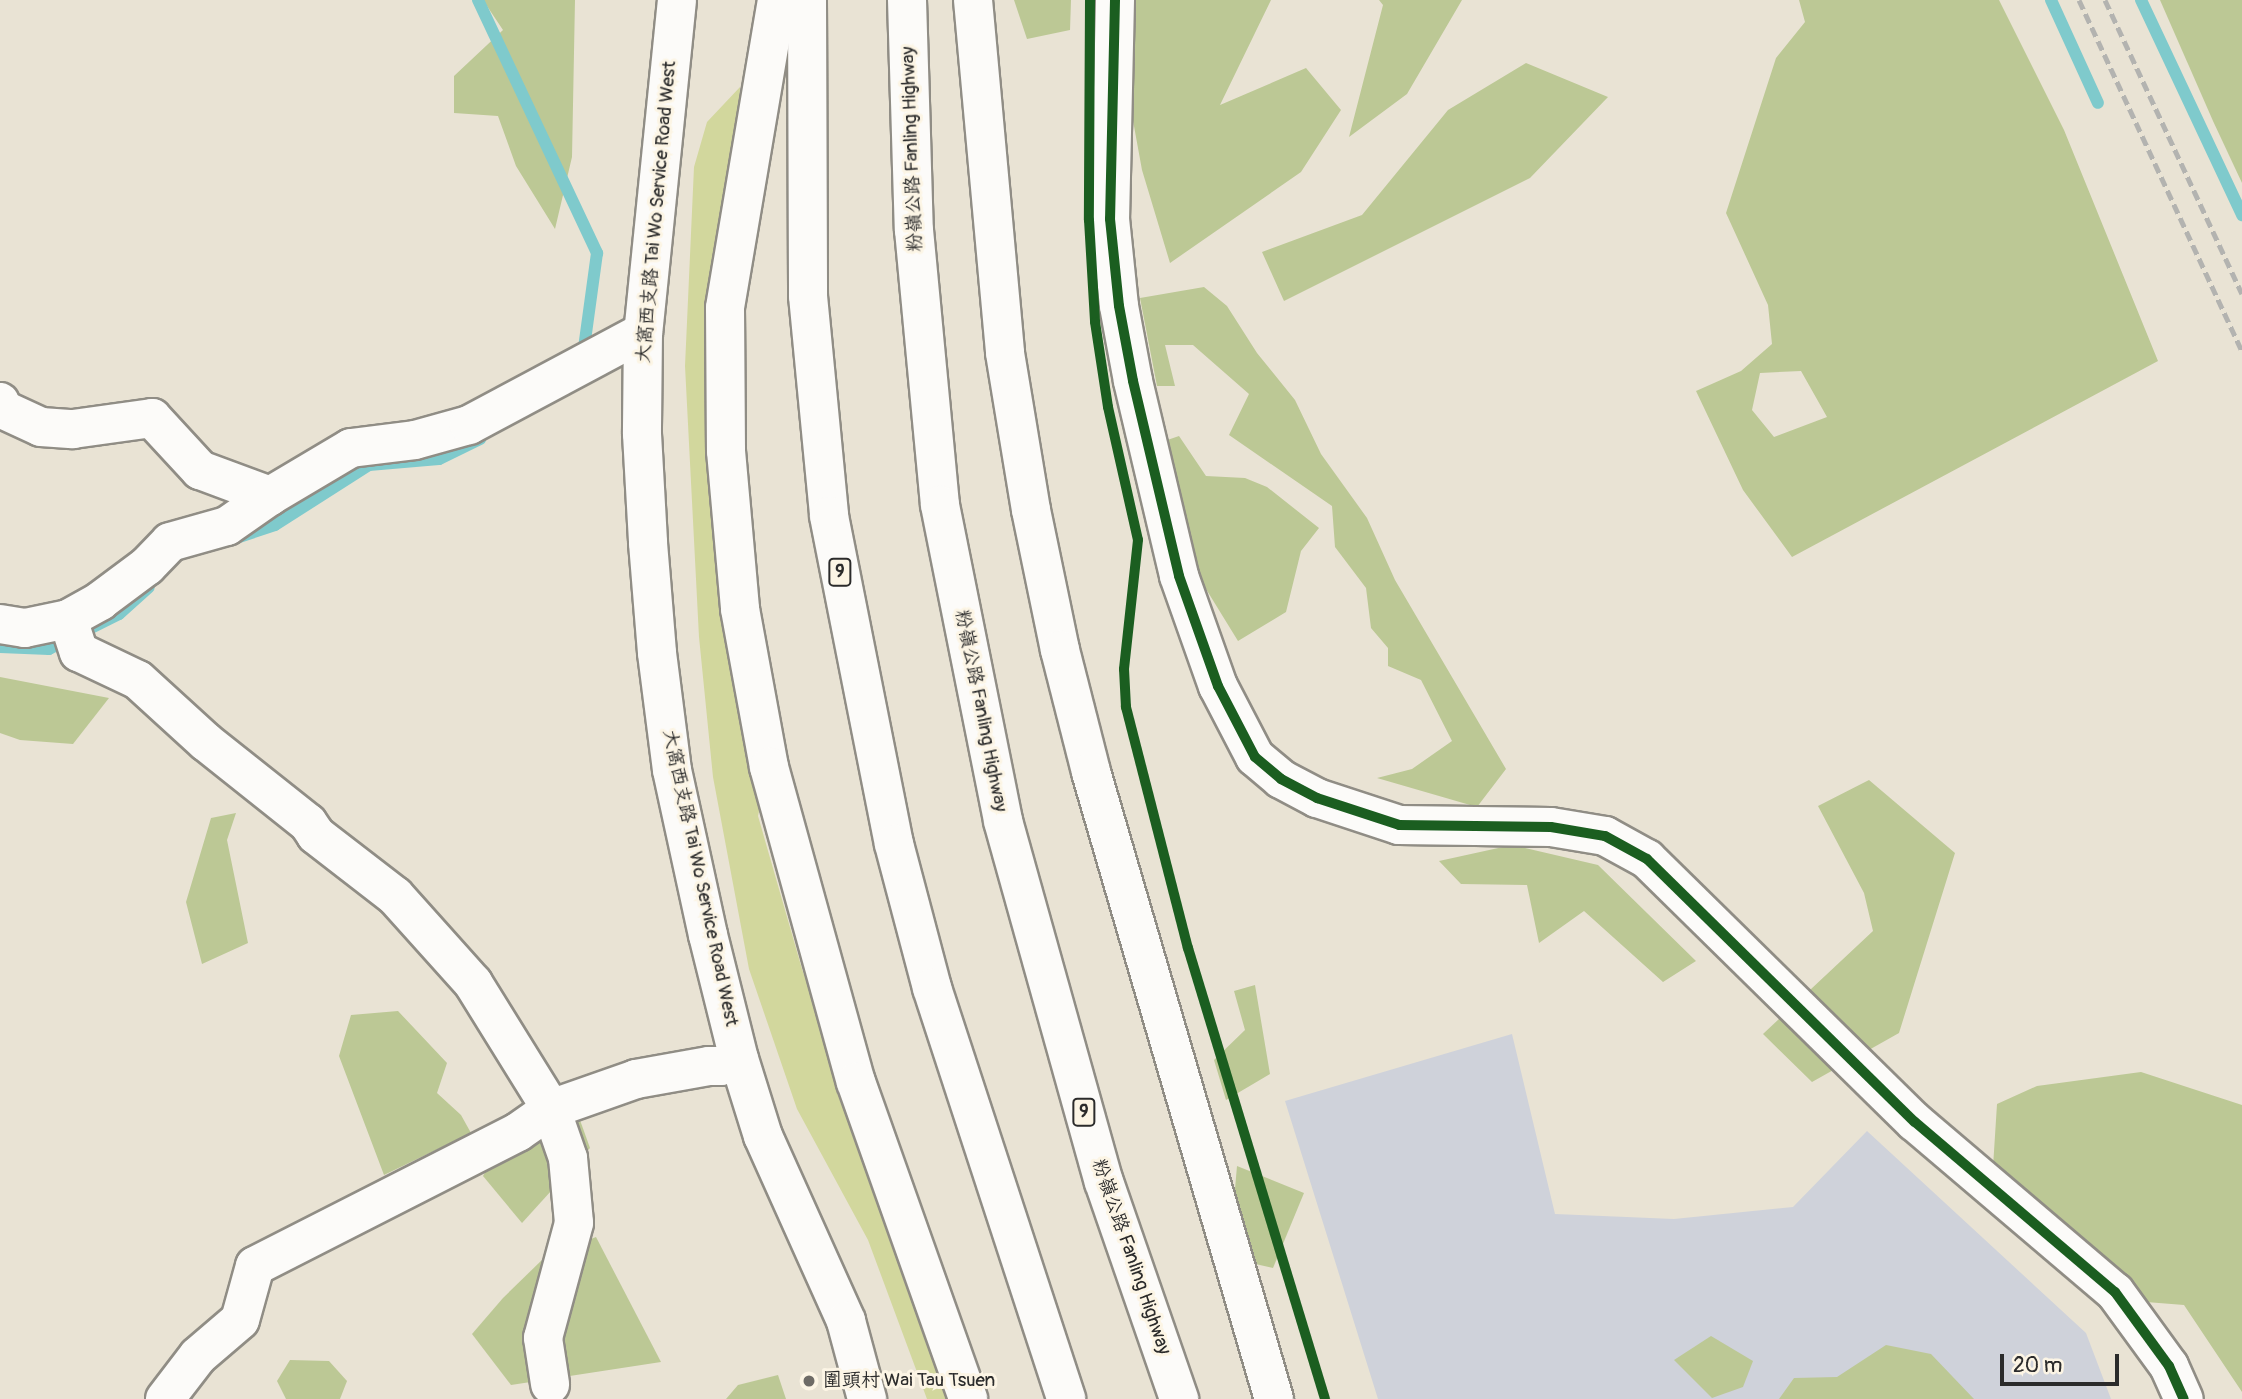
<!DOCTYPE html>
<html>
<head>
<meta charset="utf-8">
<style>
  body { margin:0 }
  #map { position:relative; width:2242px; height:1399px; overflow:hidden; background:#e9e3d4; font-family:Pangolin,"LXGW WenKai TC",sans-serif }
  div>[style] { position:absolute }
  .industrial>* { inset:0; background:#cfd2da }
  .green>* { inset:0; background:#d2d79d }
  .forest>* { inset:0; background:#bcc895 }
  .stream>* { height:12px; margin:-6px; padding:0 6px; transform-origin:6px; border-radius:6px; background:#7fcacc }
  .roads { filter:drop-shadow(2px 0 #908d85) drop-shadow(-2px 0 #908d85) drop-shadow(0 2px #908d85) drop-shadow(0 -2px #908d85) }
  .street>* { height:38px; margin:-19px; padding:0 19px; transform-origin:19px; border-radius:19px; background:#fcfbf9 }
  .secondary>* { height:38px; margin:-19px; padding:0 19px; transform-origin:19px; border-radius:19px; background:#fcfbf9 }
  .highway>* { height:38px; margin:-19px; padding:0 19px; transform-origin:19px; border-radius:19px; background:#fcfbf9 }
  .rail>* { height:5px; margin-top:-2.5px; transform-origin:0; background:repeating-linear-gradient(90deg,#b3b3b0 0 10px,transparent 0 15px) }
  .cycleway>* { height:10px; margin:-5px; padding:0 5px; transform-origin:5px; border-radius:5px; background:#1b5e20 }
  .dots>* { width:19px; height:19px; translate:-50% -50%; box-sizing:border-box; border:4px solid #fcf5e5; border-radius:50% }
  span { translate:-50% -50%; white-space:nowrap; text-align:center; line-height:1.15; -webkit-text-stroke:6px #fcf5e5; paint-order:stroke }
  .shield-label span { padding:2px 5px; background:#fcf5e5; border:2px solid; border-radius:5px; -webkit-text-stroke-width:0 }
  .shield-label { font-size:18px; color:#2b2b2b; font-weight:700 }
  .street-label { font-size:19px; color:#2b2b2b }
  .poi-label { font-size:19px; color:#2b2b2b }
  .left { translate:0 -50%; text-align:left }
  .scale { position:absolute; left:2000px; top:1354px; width:119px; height:32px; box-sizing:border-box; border:4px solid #2b2b2b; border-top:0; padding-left:9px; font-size:21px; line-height:24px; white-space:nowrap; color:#2b2b2b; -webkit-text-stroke:5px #fcf5e5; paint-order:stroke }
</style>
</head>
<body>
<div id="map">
  <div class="industrial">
    <div style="clip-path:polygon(1512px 1034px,1555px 1214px,1674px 1219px,1793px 1207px,1867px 1131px,2086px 1333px,2111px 1399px,1378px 1399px,1285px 1101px)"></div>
  </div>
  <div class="green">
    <div style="clip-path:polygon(740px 87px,739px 132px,711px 342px,760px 806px,758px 816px,802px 969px,948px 1399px,927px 1399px,868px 1240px,797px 1109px,749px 969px,713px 777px,699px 637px,685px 366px,694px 167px,707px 122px)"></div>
  </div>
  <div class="forest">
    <div style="clip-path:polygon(483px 0,575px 0,572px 157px,555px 229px,516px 166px,498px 116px,454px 113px,454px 76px,503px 30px)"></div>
    <div style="clip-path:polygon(1014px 0,1071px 0,1070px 30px,1027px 39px)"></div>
    <div style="clip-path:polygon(1111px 0,1271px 0,1220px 105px,1306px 68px,1341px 110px,1301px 172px,1170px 263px,1142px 170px)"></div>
    <div style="clip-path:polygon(1379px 0,1462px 0,1407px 94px,1349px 137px,1383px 5px)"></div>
    <div style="clip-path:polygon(evenodd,1799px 0,1999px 0,2064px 130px,2158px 361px,1792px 557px,1743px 490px,1696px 391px,1741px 371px,1772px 344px,1768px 305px,1726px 213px,1776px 58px,1805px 22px,1799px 0,1801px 371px,1827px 417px,1774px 437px,1752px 410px,1760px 373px,1801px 371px)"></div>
    <div style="clip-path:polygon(2160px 0,2242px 0,2242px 183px,2213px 121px)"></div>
    <div style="clip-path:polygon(1526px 63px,1608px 97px,1530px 178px,1284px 301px,1262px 252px,1362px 215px,1448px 110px)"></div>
    <div style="clip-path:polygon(1204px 287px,1227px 306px,1257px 353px,1295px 400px,1321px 454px,1367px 518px,1395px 580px,1506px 769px,1477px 807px,1377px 778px,1412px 769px,1452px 741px,1421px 680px,1388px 666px,1388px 648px,1371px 628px,1366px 588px,1335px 547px,1332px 506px,1229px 435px,1249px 394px,1193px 345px,1165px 345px,1175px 386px,1157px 386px,1140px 298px)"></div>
    <div style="clip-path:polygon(1179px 436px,1206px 476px,1245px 478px,1267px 487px,1319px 528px,1301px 551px,1286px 612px,1238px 641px,1190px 563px,1150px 446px)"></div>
    <div style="clip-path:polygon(0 677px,109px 698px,73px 744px,20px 740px,0 733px)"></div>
    <div style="clip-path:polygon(1869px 780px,1955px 853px,1899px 1033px,1812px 1082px,1763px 1034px,1873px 931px,1864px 893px,1818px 806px)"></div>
    <div style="clip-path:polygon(236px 813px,227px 840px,248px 943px,202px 964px,186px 902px,211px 818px)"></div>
    <div style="clip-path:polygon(1512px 845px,1598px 865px,1696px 961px,1663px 982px,1584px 911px,1539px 943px,1527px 885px,1461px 884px,1439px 861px)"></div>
    <div style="clip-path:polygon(1255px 985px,1270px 1074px,1226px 1100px,1214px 1060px,1245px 1030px,1234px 991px)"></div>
    <div style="clip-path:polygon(398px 1011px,447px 1063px,437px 1093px,461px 1115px,471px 1133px,384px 1175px,339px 1056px,351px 1015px)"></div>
    <div style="clip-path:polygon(2141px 1072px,2242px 1105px,2242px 1392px,2184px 1305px,2096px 1298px,1993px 1167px,1997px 1104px,2037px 1086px)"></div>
    <div style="clip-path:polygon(576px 1109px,590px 1148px,522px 1223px,483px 1176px,512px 1120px)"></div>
    <div style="clip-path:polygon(1237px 1166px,1304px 1193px,1273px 1268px,1229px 1258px)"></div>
    <div style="clip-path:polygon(596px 1237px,661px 1362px,511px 1385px,472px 1334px,503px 1298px,545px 1257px)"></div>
    <div style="clip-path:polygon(1711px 1336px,1753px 1361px,1743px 1387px,1712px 1398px,1674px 1360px)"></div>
    <div style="clip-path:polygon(1886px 1345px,1931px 1354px,1974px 1399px,1779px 1399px,1794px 1378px,1837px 1377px)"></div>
    <div style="clip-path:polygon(290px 1360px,329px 1361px,347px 1381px,340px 1399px,286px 1399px,277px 1381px)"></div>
    <div style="clip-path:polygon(778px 1375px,786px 1399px,726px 1399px,738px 1385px)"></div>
  </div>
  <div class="stream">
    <div style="left:478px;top:0;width:280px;rotate:64.8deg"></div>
    <div style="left:597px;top:253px;width:103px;rotate:97.8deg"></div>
    <div style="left:2051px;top:0;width:113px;rotate:65.5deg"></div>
    <div style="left:2141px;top:0;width:238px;rotate:64.8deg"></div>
    <div style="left:236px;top:538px;width:41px;rotate:-18.4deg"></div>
    <div style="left:275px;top:525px;width:112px;rotate:-32.6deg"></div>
    <div style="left:369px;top:465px;width:70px;rotate:-4.9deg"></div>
    <div style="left:439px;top:459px;width:46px;rotate:-26deg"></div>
    <div style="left:0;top:647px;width:49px;rotate:2.3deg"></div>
    <div style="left:49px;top:649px;width:78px;rotate:-26.6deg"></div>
    <div style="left:119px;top:614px;width:40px;rotate:-42deg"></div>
  </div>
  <div class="roads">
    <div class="street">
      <div style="left:1115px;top:0;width:219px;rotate:91.3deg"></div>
      <div style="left:1110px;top:219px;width:87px;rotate:84.1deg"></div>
      <div style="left:1119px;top:306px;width:76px;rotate:79.4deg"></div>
      <div style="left:1133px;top:381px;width:200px;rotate:76.7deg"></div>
      <div style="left:1179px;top:576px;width:117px;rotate:70.5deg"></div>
      <div style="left:1218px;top:686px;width:80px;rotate:62.5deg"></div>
      <div style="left:1255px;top:757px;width:34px;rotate:40deg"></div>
      <div style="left:1281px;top:779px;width:41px;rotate:27.8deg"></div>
      <div style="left:1317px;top:798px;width:86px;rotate:18.2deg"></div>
      <div style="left:1399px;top:825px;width:152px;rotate:0.8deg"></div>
      <div style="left:1551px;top:827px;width:55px;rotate:9.5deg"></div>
      <div style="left:1605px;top:836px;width:48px;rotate:28.7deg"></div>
      <div style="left:1647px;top:859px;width:375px;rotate:44.5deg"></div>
      <div style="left:1915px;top:1122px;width:262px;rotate:40.4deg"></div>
      <div style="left:2115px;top:1292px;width:92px;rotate:53.9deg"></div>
      <div style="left:2169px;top:1366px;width:36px;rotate:66deg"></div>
      <div style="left:0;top:402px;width:7px;rotate:74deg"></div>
      <div style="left:2px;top:409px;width:43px;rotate:24.8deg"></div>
      <div style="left:41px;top:427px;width:32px;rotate:4deg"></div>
      <div style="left:73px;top:429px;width:80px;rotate:-7.9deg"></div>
      <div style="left:152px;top:418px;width:71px;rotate:47.3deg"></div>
      <div style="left:200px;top:470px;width:75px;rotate:20.4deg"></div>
      <div style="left:68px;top:619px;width:35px;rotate:72deg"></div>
      <div style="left:79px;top:652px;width:65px;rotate:25.4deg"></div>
      <div style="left:138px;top:680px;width:92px;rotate:42.4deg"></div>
      <div style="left:206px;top:742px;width:130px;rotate:38.5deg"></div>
      <div style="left:308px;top:823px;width:14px;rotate:56deg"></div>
      <div style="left:316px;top:835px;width:100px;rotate:37.7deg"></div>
      <div style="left:395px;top:896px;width:117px;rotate:48.1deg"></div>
      <div style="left:473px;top:983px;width:148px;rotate:58.2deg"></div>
      <div style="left:551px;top:1109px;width:52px;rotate:70.9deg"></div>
      <div style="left:568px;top:1158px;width:65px;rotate:84.7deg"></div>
      <div style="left:574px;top:1223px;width:119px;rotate:105.1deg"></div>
      <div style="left:543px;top:1338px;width:47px;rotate:81.3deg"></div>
      <div style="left:0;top:624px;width:25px;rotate:9deg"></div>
      <div style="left:25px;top:628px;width:44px;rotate:-11.8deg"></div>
      <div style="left:68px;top:619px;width:37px;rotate:-29deg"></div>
      <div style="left:100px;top:601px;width:59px;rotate:-36.7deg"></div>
      <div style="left:147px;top:566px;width:33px;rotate:-46deg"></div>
      <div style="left:170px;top:542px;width:59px;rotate:-15.7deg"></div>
      <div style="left:227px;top:526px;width:52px;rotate:-34.9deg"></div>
      <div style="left:270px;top:496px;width:94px;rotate:-30.7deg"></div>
      <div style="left:351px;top:448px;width:64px;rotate:-7.1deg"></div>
      <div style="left:415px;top:440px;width:56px;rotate:-15.5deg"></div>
      <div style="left:469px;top:425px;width:197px;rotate:-28.1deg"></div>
      <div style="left:165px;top:1399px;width:54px;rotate:-52.5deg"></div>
      <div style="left:198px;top:1356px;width:55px;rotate:-40.6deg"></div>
      <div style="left:240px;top:1320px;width:56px;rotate:-74.5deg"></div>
      <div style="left:255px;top:1266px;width:295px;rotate:-27deg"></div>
      <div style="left:518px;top:1132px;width:40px;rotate:-34.9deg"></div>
      <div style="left:551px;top:1109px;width:90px;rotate:-19.4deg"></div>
      <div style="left:636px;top:1079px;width:74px;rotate:-10.1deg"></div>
      <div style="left:709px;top:1066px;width:12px"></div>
      <div style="left:721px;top:1066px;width:19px;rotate:-21deg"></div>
    </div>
    <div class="secondary">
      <div style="left:677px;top:0;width:334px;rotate:95.8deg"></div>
      <div style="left:643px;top:332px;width:102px;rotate:90.6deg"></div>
      <div style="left:642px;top:434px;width:109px;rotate:86.8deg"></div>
      <div style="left:648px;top:543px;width:110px;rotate:85.3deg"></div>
      <div style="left:657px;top:653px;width:118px;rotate:82.7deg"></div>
      <div style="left:672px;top:770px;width:169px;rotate:77.7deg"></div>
      <div style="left:708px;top:935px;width:128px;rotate:76deg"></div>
      <div style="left:739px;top:1059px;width:81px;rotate:72.7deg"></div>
      <div style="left:763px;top:1136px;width:203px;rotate:65.8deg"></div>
      <div style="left:846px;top:1321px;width:81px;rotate:74.9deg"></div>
    </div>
    <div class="highway">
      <div style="left:777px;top:0;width:312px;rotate:99.6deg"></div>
      <div style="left:725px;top:308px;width:143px;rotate:89.6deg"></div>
      <div style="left:726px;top:451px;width:159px;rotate:84.9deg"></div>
      <div style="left:740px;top:609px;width:161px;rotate:79.6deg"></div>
      <div style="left:769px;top:767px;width:327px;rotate:74.6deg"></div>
      <div style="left:856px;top:1082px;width:336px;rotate:70.5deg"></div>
      <div style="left:807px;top:0;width:296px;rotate:89.8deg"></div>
      <div style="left:808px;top:296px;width:221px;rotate:84.5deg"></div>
      <div style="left:829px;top:516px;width:334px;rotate:78.8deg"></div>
      <div style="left:894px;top:844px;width:149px;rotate:75.2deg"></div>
      <div style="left:932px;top:988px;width:432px;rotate:71.9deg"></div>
      <div style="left:907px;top:0;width:230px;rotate:88.3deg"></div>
      <div style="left:914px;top:230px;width:276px;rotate:84.6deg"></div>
      <div style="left:940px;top:505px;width:322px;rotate:78.7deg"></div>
      <div style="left:1003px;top:821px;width:375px;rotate:74.4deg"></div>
      <div style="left:1104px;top:1182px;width:230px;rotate:70.9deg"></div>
      <div style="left:973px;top:0;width:354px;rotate:84.8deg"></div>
      <div style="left:1005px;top:353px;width:159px;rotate:80.6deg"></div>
      <div style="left:1031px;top:510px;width:143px;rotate:78.3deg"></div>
      <div style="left:1060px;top:650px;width:126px;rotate:75.7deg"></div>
      <div style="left:1091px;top:772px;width:653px;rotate:73.73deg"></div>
    </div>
  </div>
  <div class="rail">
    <div style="left:2079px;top:0;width:387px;rotate:65.1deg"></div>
    <div style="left:2105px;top:0;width:324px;rotate:65deg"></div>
  </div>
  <div class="cycleway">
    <div style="left:1090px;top:0;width:220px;rotate:90.3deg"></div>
    <div style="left:1089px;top:220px;width:102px;rotate:86.6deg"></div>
    <div style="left:1095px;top:322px;width:86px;rotate:81.3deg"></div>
    <div style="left:1108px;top:407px;width:136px;rotate:77.3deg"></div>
    <div style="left:1138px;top:540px;width:130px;rotate:96.2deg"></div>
    <div style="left:1124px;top:669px;width:38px;rotate:87deg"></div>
    <div style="left:1126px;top:707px;width:249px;rotate:75.6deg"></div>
    <div style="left:1188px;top:948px;width:471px;rotate:73.1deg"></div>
    <div style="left:1115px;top:0;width:219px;rotate:91.3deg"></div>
    <div style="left:1110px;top:219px;width:87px;rotate:84.1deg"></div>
    <div style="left:1119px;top:306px;width:76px;rotate:79.4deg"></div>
    <div style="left:1133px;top:381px;width:200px;rotate:76.7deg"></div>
    <div style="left:1179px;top:576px;width:117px;rotate:70.5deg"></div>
    <div style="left:1218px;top:686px;width:80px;rotate:62.5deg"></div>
    <div style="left:1255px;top:757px;width:34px;rotate:40deg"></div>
    <div style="left:1281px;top:779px;width:41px;rotate:27.8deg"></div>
    <div style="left:1317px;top:798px;width:86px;rotate:18.2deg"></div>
    <div style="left:1399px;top:825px;width:152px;rotate:0.8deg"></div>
    <div style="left:1551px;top:827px;width:55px;rotate:9.5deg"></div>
    <div style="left:1605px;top:836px;width:48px;rotate:28.7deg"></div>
    <div style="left:1647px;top:859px;width:375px;rotate:44.5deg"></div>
    <div style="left:1915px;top:1122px;width:262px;rotate:40.4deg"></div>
    <div style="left:2115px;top:1292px;width:92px;rotate:53.9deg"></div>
    <div style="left:2169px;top:1366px;width:36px;rotate:66deg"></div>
  </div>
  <div class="dots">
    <div style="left:809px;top:1381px;background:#6e6b66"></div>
  </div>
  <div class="shield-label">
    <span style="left:840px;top:572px">9</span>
    <span style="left:1084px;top:1112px">9</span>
  </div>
  <div class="street-label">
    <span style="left:912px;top:149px;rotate:-92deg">粉嶺公路 Fanling Highway</span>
    <span style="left:657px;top:212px;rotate:-85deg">大窩西支路 Tai Wo Service Road West</span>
    <span style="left:981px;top:711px;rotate:79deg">粉嶺公路 Fanling Highway</span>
    <span style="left:700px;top:878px;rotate:78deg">大窩西支路 Tai Wo Service Road West</span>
    <span style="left:1131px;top:1257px;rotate:71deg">粉嶺公路 Fanling Highway</span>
  </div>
  <div class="poi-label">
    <span class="left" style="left:823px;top:1381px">圍頭村 Wai Tau Tsuen</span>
  </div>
  <div class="scale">20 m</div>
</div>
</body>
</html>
